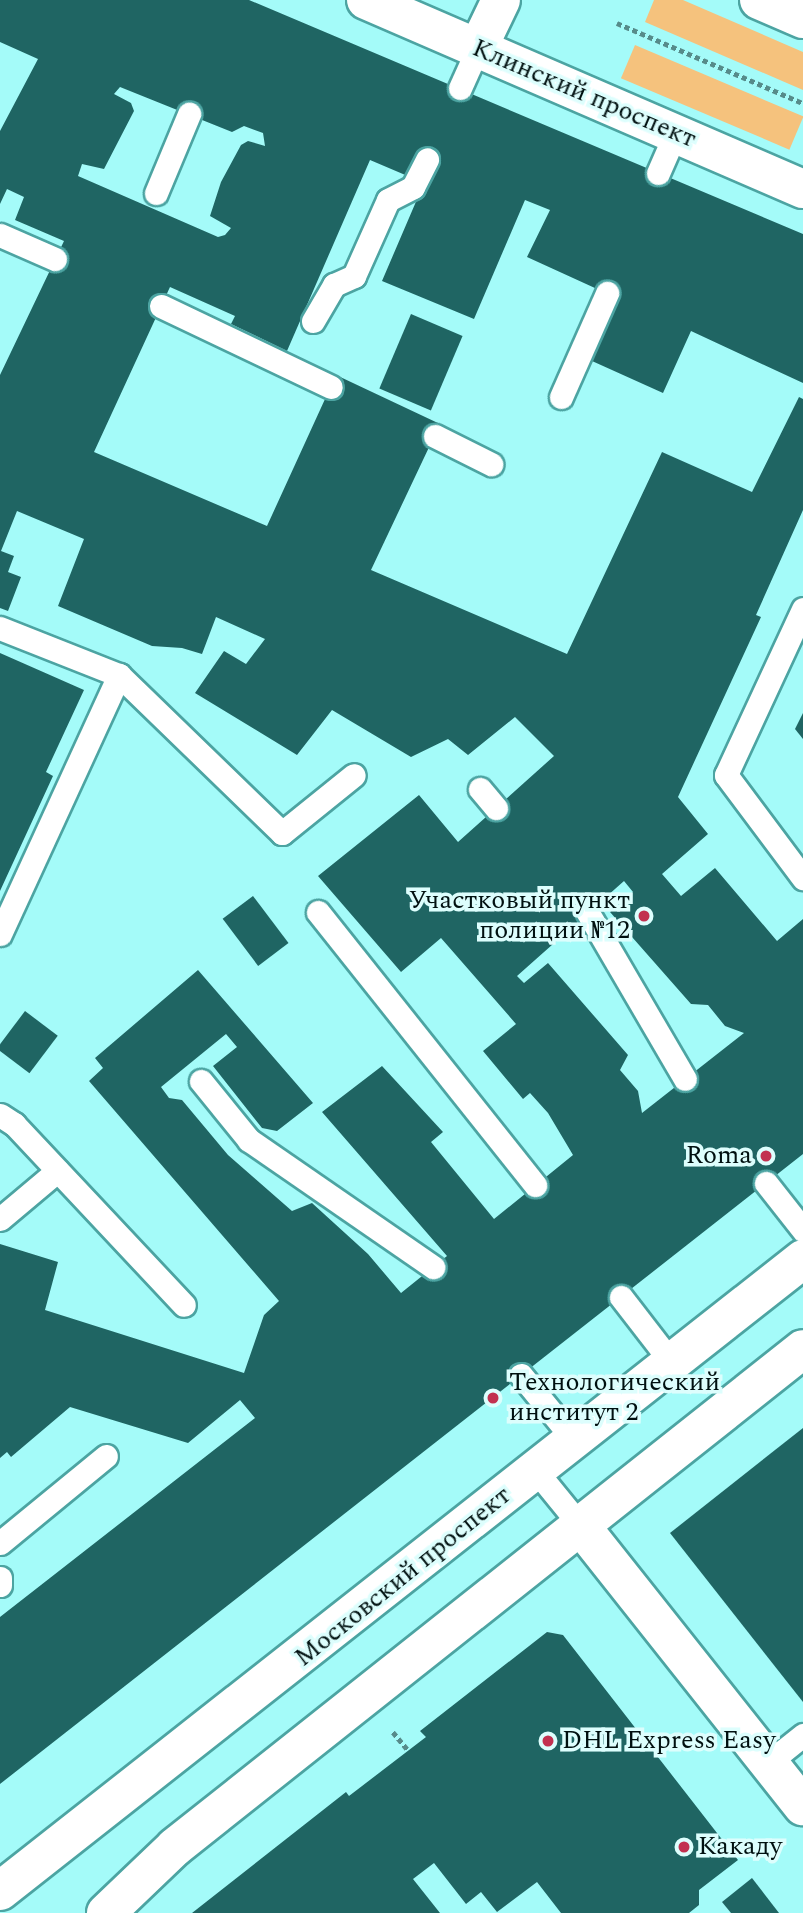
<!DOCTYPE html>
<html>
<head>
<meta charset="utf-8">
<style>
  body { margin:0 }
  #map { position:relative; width:803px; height:1913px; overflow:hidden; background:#a4fbf9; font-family:Spectral,serif }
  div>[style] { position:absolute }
  .green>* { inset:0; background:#f5c27d; transform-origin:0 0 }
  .building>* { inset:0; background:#1f6563; transform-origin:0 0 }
  .path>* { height:4.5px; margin-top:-2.25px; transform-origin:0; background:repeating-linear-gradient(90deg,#568b8a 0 5px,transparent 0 8.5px) }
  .roads { filter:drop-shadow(2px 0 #4ca4a2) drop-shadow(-2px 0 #4ca4a2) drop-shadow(0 2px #4ca4a2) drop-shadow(0 -2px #4ca4a2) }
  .lane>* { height:23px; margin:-11.5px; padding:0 11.5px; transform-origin:11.5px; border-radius:11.5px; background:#fff }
  .street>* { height:38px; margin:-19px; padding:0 19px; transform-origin:19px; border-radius:19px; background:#fff }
  .primary>* { height:38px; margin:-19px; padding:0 19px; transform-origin:19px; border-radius:19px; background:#fff }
  .dots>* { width:19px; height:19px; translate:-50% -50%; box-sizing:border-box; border:4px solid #ddfefd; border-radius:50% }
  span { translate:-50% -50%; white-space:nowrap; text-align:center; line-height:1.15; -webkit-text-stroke:7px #ddfefd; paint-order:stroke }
  .street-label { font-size:26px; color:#001010 }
  .poi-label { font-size:26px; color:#001010 }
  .right { translate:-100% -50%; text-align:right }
  .left { translate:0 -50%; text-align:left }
</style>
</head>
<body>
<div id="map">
  <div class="green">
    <div style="clip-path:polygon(654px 0,683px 0,803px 52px,803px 90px,645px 22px)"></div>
    <div style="left:635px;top:45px;width:183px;height:36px;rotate:23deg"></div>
  </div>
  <div class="building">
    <div style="clip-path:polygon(evenodd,0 0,249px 0,803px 234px,803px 383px,691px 331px,663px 393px,592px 361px,619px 299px,527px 257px,550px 210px,525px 200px,474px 319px,382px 281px,433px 162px,410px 177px,370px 160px,287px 351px,231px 324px,235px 316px,170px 287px,94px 452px,267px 526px,336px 375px,440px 424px,371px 570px,567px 654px,662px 452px,752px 492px,799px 397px,803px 399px,803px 510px,756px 615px,761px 617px,678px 797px,708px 834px,662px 874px,681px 896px,715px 868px,777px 941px,803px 919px,803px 1154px,0 1784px,0 1617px,255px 1418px,240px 1400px,188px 1443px,70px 1407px,11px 1457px,7px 1452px,0 1458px,0 1244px,58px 1262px,45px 1310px,244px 1373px,264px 1315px,279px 1301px,89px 1081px,103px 1068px,95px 1058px,198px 970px,313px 1103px,277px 1131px,262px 1128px,213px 1066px,237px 1047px,226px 1034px,161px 1087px,169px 1098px,182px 1100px,228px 1155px,292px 1211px,312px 1203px,368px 1254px,401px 1293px,447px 1256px,322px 1112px,382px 1066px,443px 1132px,431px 1142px,494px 1219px,573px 1155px,548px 1113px,530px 1093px,523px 1099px,483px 1051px,516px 1024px,441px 938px,401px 972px,318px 876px,419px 795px,458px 842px,554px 756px,515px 717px,468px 755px,448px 739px,411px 757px,332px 710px,297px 755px,195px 693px,224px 651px,246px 664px,265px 639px,216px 617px,202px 654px,182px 648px,152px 646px,58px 606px,84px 539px,17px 511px,1px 551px,14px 556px,8px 572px,21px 577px,8px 611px,0 608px,0 375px,64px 241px,15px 220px,24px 197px,7px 189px,0 204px,0 131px,38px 59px,0 42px,0 0,120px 87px,232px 132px,244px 126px,263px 133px,265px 146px,248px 141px,241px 145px,221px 182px,210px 216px,231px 228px,225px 235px,218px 237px,78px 176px,82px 164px,104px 169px,134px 111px,131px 103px,114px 94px,120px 87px,0 0,624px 881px,633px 892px,610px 912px,691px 1004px,708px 1005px,725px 1026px,744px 1033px,642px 1113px,638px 1091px,620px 1070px,628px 1055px,548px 963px,524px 983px,517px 976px,624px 881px)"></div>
    <div style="left:411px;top:314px;width:56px;height:81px;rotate:23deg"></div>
    <div style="clip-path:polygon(0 653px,84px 690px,46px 772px,53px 776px,0 891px)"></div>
    <div style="clip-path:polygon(803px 713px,803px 739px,795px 729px)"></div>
    <div style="left:253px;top:896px;width:59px;height:38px;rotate:53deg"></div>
    <div style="left:25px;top:1011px;width:41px;height:47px;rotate:37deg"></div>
    <div style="clip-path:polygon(803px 1428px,803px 1702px,670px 1533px)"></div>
    <div style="clip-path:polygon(547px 1632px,563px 1635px,738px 1860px,699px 1890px,699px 1905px,689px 1913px,561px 1913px,537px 1882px,497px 1912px,481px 1892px,466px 1904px,434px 1863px,413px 1879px,440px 1913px,192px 1913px,346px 1792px,349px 1796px,426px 1737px,420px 1731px)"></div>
    <div style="clip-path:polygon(752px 1878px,779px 1913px,731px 1913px,722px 1902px)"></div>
  </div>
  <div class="path">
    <div style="left:617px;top:23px;width:202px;rotate:23.3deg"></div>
    <div style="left:393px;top:1732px;width:23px;rotate:50deg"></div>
  </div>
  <div class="roads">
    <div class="lane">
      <div style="left:460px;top:88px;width:44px;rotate:-65.8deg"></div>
      <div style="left:658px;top:173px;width:43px;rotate:-66.4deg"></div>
      <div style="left:156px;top:193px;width:86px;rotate:-67.3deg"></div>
      <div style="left:0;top:235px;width:60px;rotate:23.6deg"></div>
      <div style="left:161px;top:306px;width:188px;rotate:25.5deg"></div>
      <div style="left:313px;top:321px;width:42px;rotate:-59.7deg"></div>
      <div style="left:334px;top:285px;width:22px;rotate:-24deg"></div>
      <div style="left:354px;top:276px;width:83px;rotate:-65.9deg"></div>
      <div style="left:388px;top:200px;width:28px;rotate:-27deg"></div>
      <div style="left:413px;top:187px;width:31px;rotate:-63deg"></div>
      <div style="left:561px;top:397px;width:114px;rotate:-66.1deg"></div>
      <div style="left:435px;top:436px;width:63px;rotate:26.6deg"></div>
      <div style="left:803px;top:609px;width:183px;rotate:114.9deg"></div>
      <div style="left:726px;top:775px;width:129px;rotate:53.2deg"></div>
      <div style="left:0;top:628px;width:128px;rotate:21.6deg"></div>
      <div style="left:119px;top:675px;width:227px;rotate:44.1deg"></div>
      <div style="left:282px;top:833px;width:92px;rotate:-38.9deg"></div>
      <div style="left:480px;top:789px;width:25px;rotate:50deg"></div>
      <div style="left:318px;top:912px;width:349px;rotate:51.5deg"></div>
      <div style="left:588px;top:913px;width:192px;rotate:59.7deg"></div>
      <div style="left:0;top:934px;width:285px;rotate:-65.3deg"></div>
      <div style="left:201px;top:1081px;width:76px;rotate:50.9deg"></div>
      <div style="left:249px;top:1140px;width:224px;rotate:34.6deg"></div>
      <div style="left:0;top:1115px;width:17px;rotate:33deg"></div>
      <div style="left:14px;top:1124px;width:248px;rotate:46.8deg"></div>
      <div style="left:766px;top:1183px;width:60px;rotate:51.8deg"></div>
      <div style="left:0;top:1219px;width:75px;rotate:-40.1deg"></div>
      <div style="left:621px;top:1297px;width:83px;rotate:52.3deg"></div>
      <div style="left:521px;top:1375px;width:84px;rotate:50.8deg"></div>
      <div style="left:536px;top:1471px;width:70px;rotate:50.8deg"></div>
      <div style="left:0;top:1543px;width:137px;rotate:-39.4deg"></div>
      <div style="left:0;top:1578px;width:7px;rotate:90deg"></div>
      <div style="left:768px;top:1763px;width:45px;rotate:-38.7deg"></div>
    </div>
    <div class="street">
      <div style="left:366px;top:0;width:476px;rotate:23.4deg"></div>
      <div style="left:759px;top:0;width:48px;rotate:23.4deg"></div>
      <div style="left:478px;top:48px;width:53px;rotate:-64.4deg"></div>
      <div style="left:580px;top:1525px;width:359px;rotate:51.6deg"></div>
    </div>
    <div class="primary">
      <div style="left:0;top:1891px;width:1022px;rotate:-38.2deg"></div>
      <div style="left:106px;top:1913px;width:95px;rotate:-43.7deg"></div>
      <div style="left:175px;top:1847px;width:801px;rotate:-38.41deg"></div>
    </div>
  </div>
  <div class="dots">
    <div style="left:644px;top:916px;background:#c23150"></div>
    <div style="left:766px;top:1156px;background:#c23150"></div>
    <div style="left:493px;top:1398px;background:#c23150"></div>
    <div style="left:548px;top:1741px;background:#c23150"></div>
    <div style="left:684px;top:1847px;background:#c23150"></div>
  </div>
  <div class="street-label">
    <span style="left:584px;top:94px;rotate:23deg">Клинский проспект</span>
    <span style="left:403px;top:1577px;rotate:-39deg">Московский проспект</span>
  </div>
  <div class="poi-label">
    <span class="right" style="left:630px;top:916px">Участковый пункт<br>полиции №12</span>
    <span class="right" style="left:752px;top:1156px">Roma</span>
    <span class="left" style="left:509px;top:1398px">Технологический<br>институт 2</span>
    <span class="left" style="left:562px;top:1741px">DHL Express Easy</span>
    <span class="left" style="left:698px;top:1847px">Какаду</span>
  </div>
</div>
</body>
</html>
